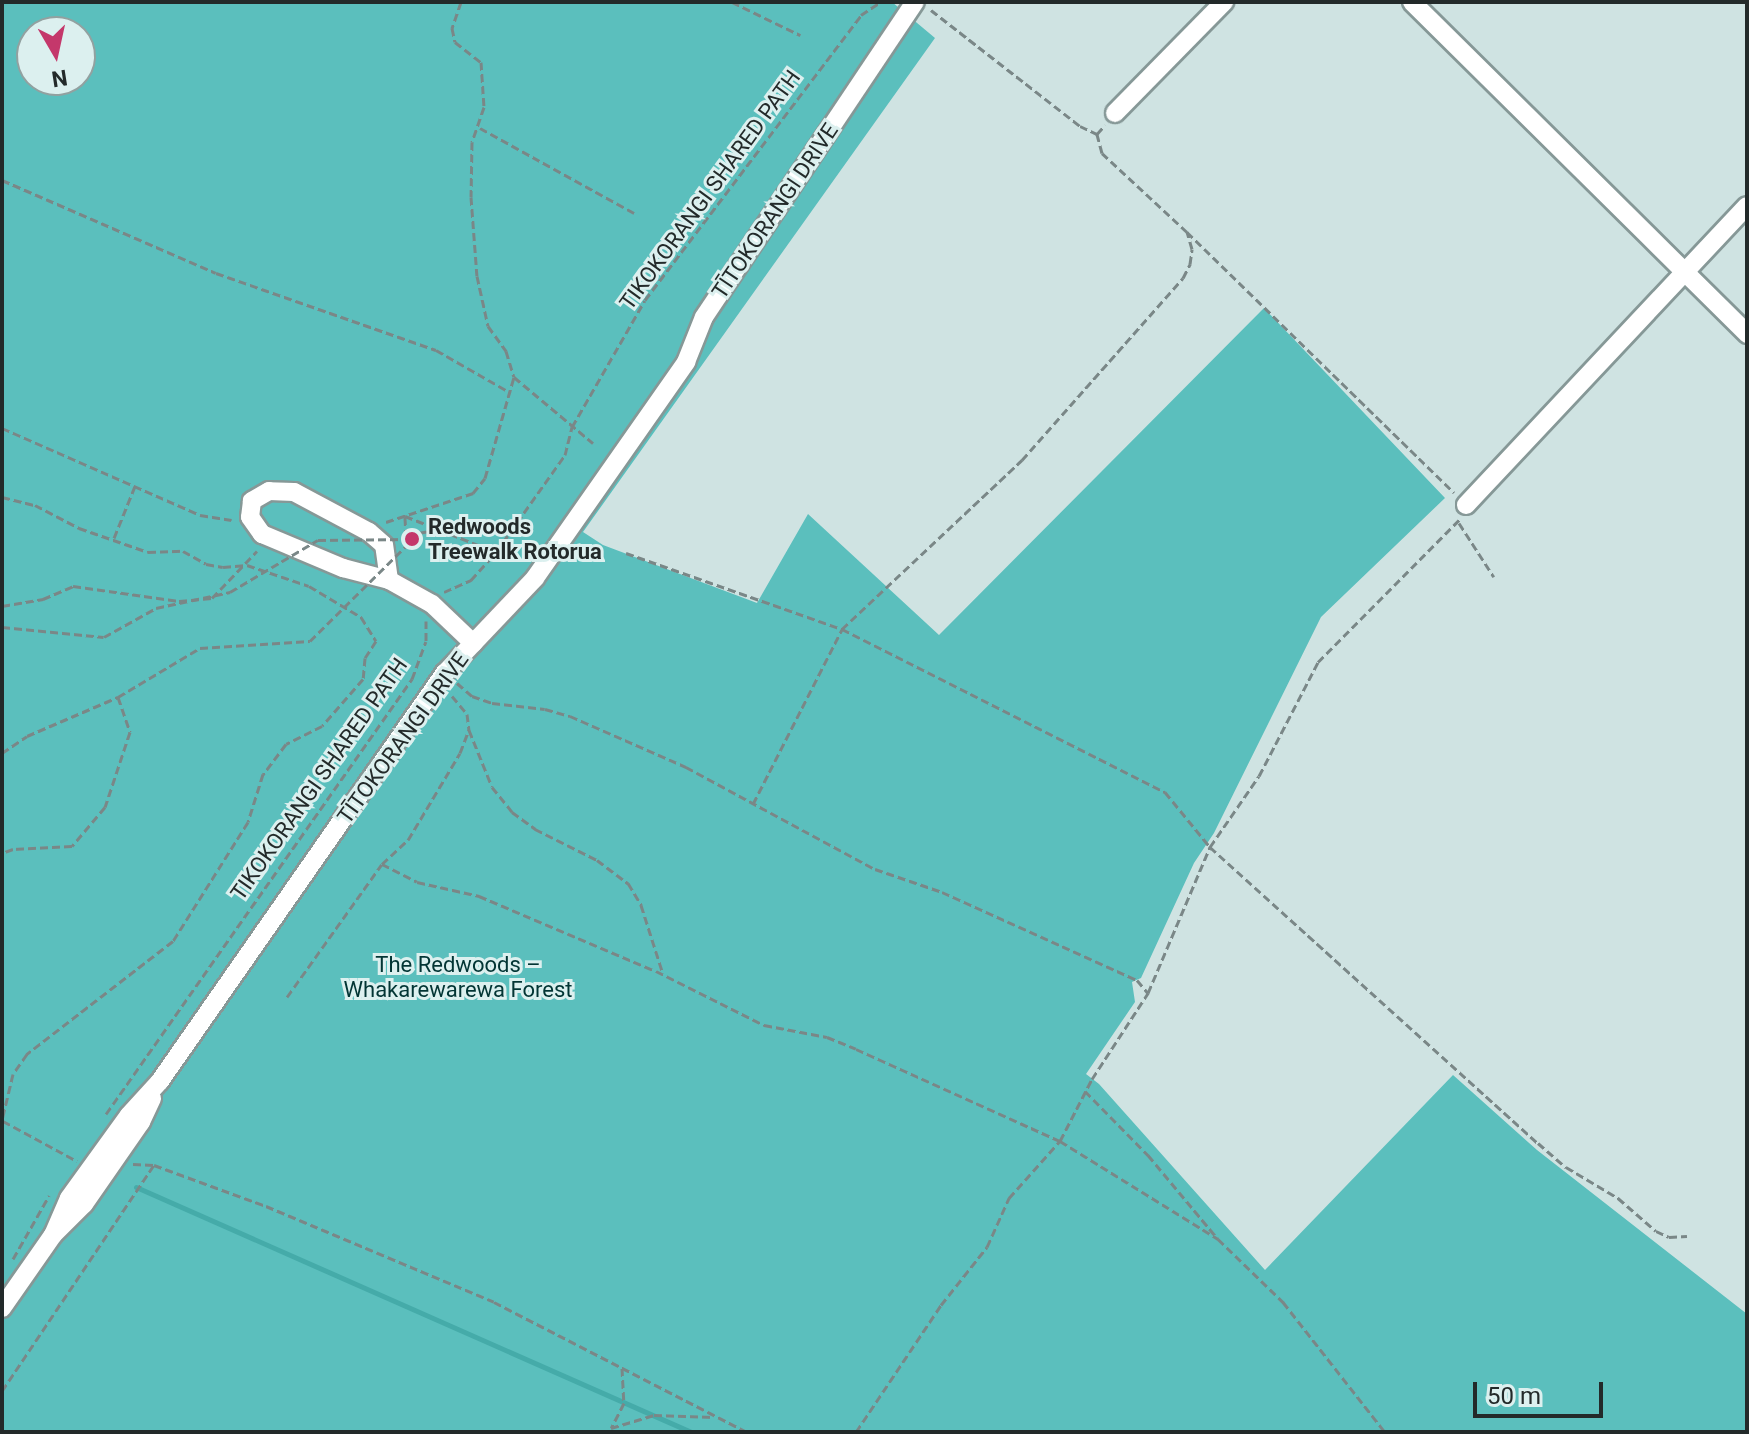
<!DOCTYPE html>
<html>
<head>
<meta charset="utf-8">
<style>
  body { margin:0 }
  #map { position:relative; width:1749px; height:1434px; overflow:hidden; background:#cfe3e2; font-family:Roboto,sans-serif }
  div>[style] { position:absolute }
  .forest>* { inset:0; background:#5bbfbd }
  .stream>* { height:5px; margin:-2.5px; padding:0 2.5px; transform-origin:2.5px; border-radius:2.5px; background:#45aba9 }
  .path>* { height:3px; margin-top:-1.5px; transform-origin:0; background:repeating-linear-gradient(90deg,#7a8787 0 8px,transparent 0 12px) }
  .roads { filter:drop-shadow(2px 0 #869897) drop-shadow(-2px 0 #869897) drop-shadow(0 2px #869897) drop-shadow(0 -2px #869897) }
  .minor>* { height:18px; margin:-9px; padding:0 9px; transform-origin:9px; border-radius:9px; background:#fff }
  .path-bridge>* { height:3px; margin-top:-1.5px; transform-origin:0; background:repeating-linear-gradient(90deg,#7a8787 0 8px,transparent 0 12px) }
  .dots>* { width:22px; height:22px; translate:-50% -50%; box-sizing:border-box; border:4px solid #dcf0ef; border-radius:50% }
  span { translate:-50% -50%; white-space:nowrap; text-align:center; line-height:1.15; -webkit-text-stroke:6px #dcf0ef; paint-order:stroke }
  .street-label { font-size:22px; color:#232a2a }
  .poi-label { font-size:22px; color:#232a2a; font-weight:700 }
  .left { translate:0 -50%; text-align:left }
  .park-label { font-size:22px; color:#023534 }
  .frame { position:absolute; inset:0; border:4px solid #232a2a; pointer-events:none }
  .north { position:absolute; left:16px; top:16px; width:80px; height:80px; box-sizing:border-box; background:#dcf0ef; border:2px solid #92a1a0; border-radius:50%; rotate:171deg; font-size:22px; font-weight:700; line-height:32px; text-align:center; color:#232a2a }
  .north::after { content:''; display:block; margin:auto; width:28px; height:36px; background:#c4386b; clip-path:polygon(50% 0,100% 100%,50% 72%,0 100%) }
  .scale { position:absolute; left:1473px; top:1382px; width:130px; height:36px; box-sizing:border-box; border:4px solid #232a2a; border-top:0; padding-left:10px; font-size:24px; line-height:28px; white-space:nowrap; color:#232a2a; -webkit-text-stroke:6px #dcf0ef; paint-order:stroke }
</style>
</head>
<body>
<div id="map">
  <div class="forest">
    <div style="clip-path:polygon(evenodd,2px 2px,892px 2px,935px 38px,583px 532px,603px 545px,757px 603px,808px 514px,939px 635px,1264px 308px,1445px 498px,1321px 617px,1214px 833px,1194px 863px,1141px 978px,1132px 982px,1135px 1002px,1086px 1074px,1099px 1084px,1265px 1270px,1453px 1075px,1537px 1150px,1747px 1314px,1747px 1432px,2px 1432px,2px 2px,32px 32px,80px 32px,80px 80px,32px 80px,32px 32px)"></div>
  </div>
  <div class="stream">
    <div style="left:136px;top:1187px;width:607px;rotate:23.82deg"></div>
  </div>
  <div class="path">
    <div style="left:461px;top:2px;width:28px;rotate:109deg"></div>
    <div style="left:452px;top:28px;width:14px;rotate:78deg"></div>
    <div style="left:455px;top:42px;width:33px;rotate:38deg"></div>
    <div style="left:481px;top:62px;width:45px;rotate:86.2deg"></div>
    <div style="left:484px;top:107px;width:37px;rotate:109deg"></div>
    <div style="left:472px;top:142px;width:55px;rotate:91deg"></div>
    <div style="left:471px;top:197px;width:79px;rotate:85.7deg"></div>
    <div style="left:477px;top:276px;width:51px;rotate:77.6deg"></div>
    <div style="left:488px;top:326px;width:31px;rotate:54deg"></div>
    <div style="left:506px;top:351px;width:27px;rotate:73deg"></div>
    <div style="left:514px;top:377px;width:103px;rotate:39.9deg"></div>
    <div style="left:732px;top:2px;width:76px;rotate:25.9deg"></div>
    <div style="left:931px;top:10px;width:189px;rotate:37.9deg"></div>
    <div style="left:1080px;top:126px;width:19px;rotate:25deg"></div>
    <div style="left:480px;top:128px;width:176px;rotate:28.9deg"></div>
    <div style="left:2px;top:180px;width:233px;rotate:23.5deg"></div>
    <div style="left:216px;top:273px;width:233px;rotate:19.3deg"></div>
    <div style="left:436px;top:350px;width:86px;rotate:29.8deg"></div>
    <div style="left:1187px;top:232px;width:373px;rotate:44.3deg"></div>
    <div style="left:2px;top:428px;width:216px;rotate:23.7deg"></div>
    <div style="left:200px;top:515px;width:32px;rotate:9deg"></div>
    <div style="left:2px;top:497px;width:34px;rotate:14deg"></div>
    <div style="left:35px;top:505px;width:50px;rotate:27.6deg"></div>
    <div style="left:79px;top:528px;width:73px;rotate:19.2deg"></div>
    <div style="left:148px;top:552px;width:35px;rotate:-2deg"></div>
    <div style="left:183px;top:551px;width:26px;rotate:29deg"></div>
    <div style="left:206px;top:564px;width:17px;rotate:10deg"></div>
    <div style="left:223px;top:567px;width:24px;rotate:-5deg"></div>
    <div style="left:247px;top:565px;width:65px;rotate:18.7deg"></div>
    <div style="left:309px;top:586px;width:61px;rotate:30.8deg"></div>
    <div style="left:361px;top:617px;width:28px;rotate:58deg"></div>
    <div style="left:376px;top:641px;width:20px;rotate:123deg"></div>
    <div style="left:365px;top:658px;width:21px;rotate:95deg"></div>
    <div style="left:363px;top:679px;width:62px;rotate:131.1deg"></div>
    <div style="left:322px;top:726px;width:40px;rotate:153.4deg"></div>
    <div style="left:286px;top:744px;width:38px;rotate:127deg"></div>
    <div style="left:263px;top:774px;width:50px;rotate:107.4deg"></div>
    <div style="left:248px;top:822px;width:141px;rotate:122.2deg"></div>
    <div style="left:173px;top:941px;width:185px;rotate:142.3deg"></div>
    <div style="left:27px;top:1054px;width:24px;rotate:125deg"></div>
    <div style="left:13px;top:1074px;width:47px;rotate:103.4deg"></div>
    <div style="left:386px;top:522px;width:92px;rotate:-18.4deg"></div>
    <div style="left:473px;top:493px;width:19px;rotate:-51deg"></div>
    <div style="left:485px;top:478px;width:105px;rotate:-74deg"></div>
    <div style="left:1459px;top:523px;width:64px;rotate:57.1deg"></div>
    <div style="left:407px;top:535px;width:27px;rotate:-10deg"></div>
    <div style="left:406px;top:537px;width:21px;rotate:-93deg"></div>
    <div style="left:405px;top:516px;width:98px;rotate:21.6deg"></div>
    <div style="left:114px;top:538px;width:56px;rotate:-68deg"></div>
    <div style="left:626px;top:553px;width:229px;rotate:19.4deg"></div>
    <div style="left:842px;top:629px;width:362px;rotate:26.8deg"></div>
    <div style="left:1165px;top:792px;width:71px;rotate:50.7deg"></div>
    <div style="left:1210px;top:847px;width:442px;rotate:42.1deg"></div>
    <div style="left:1538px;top:1143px;width:37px;rotate:41deg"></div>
    <div style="left:1566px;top:1167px;width:61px;rotate:30.8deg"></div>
    <div style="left:1618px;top:1198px;width:50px;rotate:41deg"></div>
    <div style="left:1656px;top:1231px;width:14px;rotate:25deg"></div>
    <div style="left:1669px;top:1237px;width:18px;rotate:-3deg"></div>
    <div style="left:444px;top:592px;width:30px;rotate:-24deg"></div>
    <div style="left:471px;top:580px;width:38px;rotate:-48deg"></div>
    <div style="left:496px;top:552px;width:119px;rotate:-54.6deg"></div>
    <div style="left:565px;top:455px;width:29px;rotate:-76deg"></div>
    <div style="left:572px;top:427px;width:146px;rotate:-60.1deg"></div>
    <div style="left:645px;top:300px;width:358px;rotate:-52.8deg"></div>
    <div style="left:861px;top:15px;width:23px;rotate:-34deg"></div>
    <div style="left:2px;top:606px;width:42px;rotate:-9.7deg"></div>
    <div style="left:43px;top:599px;width:33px;rotate:-23deg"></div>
    <div style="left:73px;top:586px;width:107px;rotate:8.1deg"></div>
    <div style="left:179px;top:601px;width:33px;rotate:-5deg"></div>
    <div style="left:212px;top:598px;width:65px;rotate:-46.2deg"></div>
    <div style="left:457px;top:683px;width:20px;rotate:41deg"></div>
    <div style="left:472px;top:696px;width:21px;rotate:19deg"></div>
    <div style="left:492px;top:703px;width:53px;rotate:6.5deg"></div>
    <div style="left:545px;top:709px;width:26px;rotate:16deg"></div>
    <div style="left:570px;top:716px;width:127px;rotate:23.7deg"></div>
    <div style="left:686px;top:767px;width:215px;rotate:28.4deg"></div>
    <div style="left:875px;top:869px;width:71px;rotate:18.9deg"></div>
    <div style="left:942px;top:892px;width:214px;rotate:24.3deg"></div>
    <div style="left:1137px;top:980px;width:17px;rotate:50deg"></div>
    <div style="left:452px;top:696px;width:23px;rotate:50deg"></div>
    <div style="left:467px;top:714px;width:16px;rotate:83deg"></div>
    <div style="left:469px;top:730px;width:61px;rotate:68deg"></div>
    <div style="left:492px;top:787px;width:32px;rotate:51deg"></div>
    <div style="left:512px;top:812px;width:29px;rotate:36deg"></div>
    <div style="left:535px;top:829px;width:69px;rotate:26.6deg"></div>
    <div style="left:597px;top:860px;width:39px;rotate:37deg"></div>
    <div style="left:628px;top:883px;width:26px;rotate:59deg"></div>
    <div style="left:641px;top:905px;width:72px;rotate:72.3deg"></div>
    <div style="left:2px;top:753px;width:30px;rotate:-34deg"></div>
    <div style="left:27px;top:736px;width:99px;rotate:-23.2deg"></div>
    <div style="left:118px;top:697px;width:37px;rotate:71deg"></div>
    <div style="left:130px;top:732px;width:79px;rotate:108.4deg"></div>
    <div style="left:105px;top:807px;width:51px;rotate:130.2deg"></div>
    <div style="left:72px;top:846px;width:59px;rotate:177.1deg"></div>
    <div style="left:13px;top:849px;width:12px;rotate:160deg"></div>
    <div style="left:753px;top:804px;width:196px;rotate:-63deg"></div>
    <div style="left:842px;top:629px;width:247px;rotate:-43.2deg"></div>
    <div style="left:1022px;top:460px;width:243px;rotate:-48.5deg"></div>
    <div style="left:1183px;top:278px;width:16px;rotate:-63deg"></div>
    <div style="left:1190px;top:264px;width:15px;rotate:-82deg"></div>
    <div style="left:1192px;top:249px;width:18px;rotate:-106deg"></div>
    <div style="left:1187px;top:232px;width:116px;rotate:-137.1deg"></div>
    <div style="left:1102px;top:153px;width:20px;rotate:-105deg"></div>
    <div style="left:1097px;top:134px;width:12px;rotate:-48deg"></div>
    <div style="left:382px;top:864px;width:39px;rotate:27deg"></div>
    <div style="left:417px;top:882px;width:64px;rotate:12.7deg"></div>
    <div style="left:479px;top:896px;width:192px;rotate:23deg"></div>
    <div style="left:656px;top:971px;width:121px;rotate:26.6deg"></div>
    <div style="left:764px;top:1025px;width:64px;rotate:10.8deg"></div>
    <div style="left:827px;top:1037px;width:31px;rotate:22deg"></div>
    <div style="left:856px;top:1049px;width:224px;rotate:24.3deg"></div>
    <div style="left:1060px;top:1141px;width:186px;rotate:31.8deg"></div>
    <div style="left:287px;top:997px;width:163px;rotate:-54.5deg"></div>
    <div style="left:382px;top:864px;width:35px;rotate:-43deg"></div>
    <div style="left:408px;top:840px;width:101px;rotate:-59.1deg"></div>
    <div style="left:460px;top:753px;width:25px;rotate:-69deg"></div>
    <div style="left:1085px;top:1091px;width:90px;rotate:45.5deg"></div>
    <div style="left:1148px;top:1155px;width:109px;rotate:50.2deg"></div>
    <div style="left:1218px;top:1239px;width:91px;rotate:44.1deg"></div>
    <div style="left:1283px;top:1302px;width:165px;rotate:51.9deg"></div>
    <div style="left:106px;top:1114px;width:532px;rotate:-54.88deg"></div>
    <div style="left:412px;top:679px;width:40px;rotate:-69.8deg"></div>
    <div style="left:426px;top:641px;width:20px;rotate:-90deg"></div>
    <div style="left:3px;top:1121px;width:84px;rotate:28.4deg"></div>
    <div style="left:133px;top:1164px;width:21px;rotate:3deg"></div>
    <div style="left:154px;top:1165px;width:119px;rotate:20.1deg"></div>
    <div style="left:266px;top:1206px;width:247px;rotate:22.8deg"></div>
    <div style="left:494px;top:1302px;width:284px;rotate:27.2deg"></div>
    <div style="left:13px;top:1259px;width:73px;rotate:-60.3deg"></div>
    <div style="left:622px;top:1368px;width:35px;rotate:87deg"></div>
    <div style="left:624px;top:1403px;width:28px;rotate:117deg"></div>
    <div style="left:611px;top:1428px;width:45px;rotate:-16.8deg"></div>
    <div style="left:654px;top:1415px;width:60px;rotate:1.9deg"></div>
    <div style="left:2px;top:1391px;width:272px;rotate:-56.1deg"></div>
    <div style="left:856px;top:1432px;width:153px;rotate:-56.2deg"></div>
    <div style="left:941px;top:1305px;width:74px;rotate:-51.6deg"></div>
    <div style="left:987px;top:1247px;width:54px;rotate:-65.8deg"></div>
    <div style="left:1009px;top:1198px;width:76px;rotate:-48.2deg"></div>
    <div style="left:1060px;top:1141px;width:70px;rotate:-62.7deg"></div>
    <div style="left:1092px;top:1079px;width:103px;rotate:-56.9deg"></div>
    <div style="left:1148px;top:993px;width:159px;rotate:-67deg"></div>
    <div style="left:1210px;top:847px;width:86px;rotate:-55.4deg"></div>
    <div style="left:1259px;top:776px;width:128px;rotate:-62.6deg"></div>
    <div style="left:1318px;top:662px;width:202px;rotate:-45.2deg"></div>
  </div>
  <div class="roads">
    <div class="minor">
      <div style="left:1412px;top:2px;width:472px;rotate:44.7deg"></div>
      <div style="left:1115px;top:113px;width:156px;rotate:-45.5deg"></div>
      <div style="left:1466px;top:505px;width:410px;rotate:-46.8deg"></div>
      <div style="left:389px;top:580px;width:35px;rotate:-98deg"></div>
      <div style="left:384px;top:545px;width:20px;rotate:-139deg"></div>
      <div style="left:369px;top:532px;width:85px;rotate:-151.9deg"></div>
      <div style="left:294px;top:492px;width:25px;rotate:-178deg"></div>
      <div style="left:269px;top:491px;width:20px;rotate:150deg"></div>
      <div style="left:252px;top:501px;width:16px;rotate:97deg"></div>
      <div style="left:250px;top:517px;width:21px;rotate:55deg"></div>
      <div style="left:262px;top:534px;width:88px;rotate:22.8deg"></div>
      <div style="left:343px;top:568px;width:48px;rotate:14.6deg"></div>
      <div style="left:389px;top:580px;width:49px;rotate:29.2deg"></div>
      <div style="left:432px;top:604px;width:57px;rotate:43.6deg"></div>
      <div style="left:53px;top:1235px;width:40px;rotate:-66.6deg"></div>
      <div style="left:69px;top:1198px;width:102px;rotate:-54.1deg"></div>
      <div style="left:129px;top:1115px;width:46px;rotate:-47.6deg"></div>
      <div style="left:160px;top:1081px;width:498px;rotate:-55.1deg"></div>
      <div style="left:445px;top:673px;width:131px;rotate:-46.5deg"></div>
      <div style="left:535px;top:578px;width:264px;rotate:-55deg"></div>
      <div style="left:686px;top:362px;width:48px;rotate:-68.2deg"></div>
      <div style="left:704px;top:317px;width:379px;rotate:-56.2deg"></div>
      <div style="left:2px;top:1308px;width:89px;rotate:-55.1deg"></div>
      <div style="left:53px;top:1235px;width:44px;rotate:-45deg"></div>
      <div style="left:84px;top:1204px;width:100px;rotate:-55.2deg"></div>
      <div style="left:141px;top:1122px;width:26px;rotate:-65deg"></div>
    </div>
  </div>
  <div class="path-bridge">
    <div style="left:406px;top:537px;width:8px;rotate:76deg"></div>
    <div style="left:408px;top:545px;width:10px"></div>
    <div style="left:418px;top:545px;width:10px;rotate:-84deg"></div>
    <div style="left:419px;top:535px;width:8px;rotate:-166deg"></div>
    <div style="left:2px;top:627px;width:102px;rotate:5.6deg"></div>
    <div style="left:104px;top:637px;width:60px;rotate:-29.1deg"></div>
    <div style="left:156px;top:608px;width:76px;rotate:-12.2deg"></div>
    <div style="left:230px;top:592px;width:102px;rotate:-30.6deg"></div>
    <div style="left:318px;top:540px;width:95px;rotate:-0.6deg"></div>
    <div style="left:118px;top:697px;width:96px;rotate:-30.9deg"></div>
    <div style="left:200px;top:648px;width:110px;rotate:-3.6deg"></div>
    <div style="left:310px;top:641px;width:145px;rotate:-44.7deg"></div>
  </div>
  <div class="dots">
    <div style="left:412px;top:539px;background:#c4386b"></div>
  </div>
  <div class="street-label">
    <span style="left:710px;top:190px;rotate:-54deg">TIKOKORANGI SHARED PATH</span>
    <span style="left:775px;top:211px;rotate:-56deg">TĪTOKORANGI DRIVE</span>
    <span style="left:403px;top:738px;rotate:-54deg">TĪTOKORANGI DRIVE</span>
    <span style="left:319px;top:779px;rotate:-55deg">TIKOKORANGI SHARED PATH</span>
  </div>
  <div class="poi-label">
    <span class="left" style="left:428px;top:539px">Redwoods<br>Treewalk Rotorua</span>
  </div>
  <div class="park-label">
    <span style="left:458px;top:977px">The Redwoods –<br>Whakarewarewa Forest</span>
  </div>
  <div class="frame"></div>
  <div class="north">N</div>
  <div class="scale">50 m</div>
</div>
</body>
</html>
